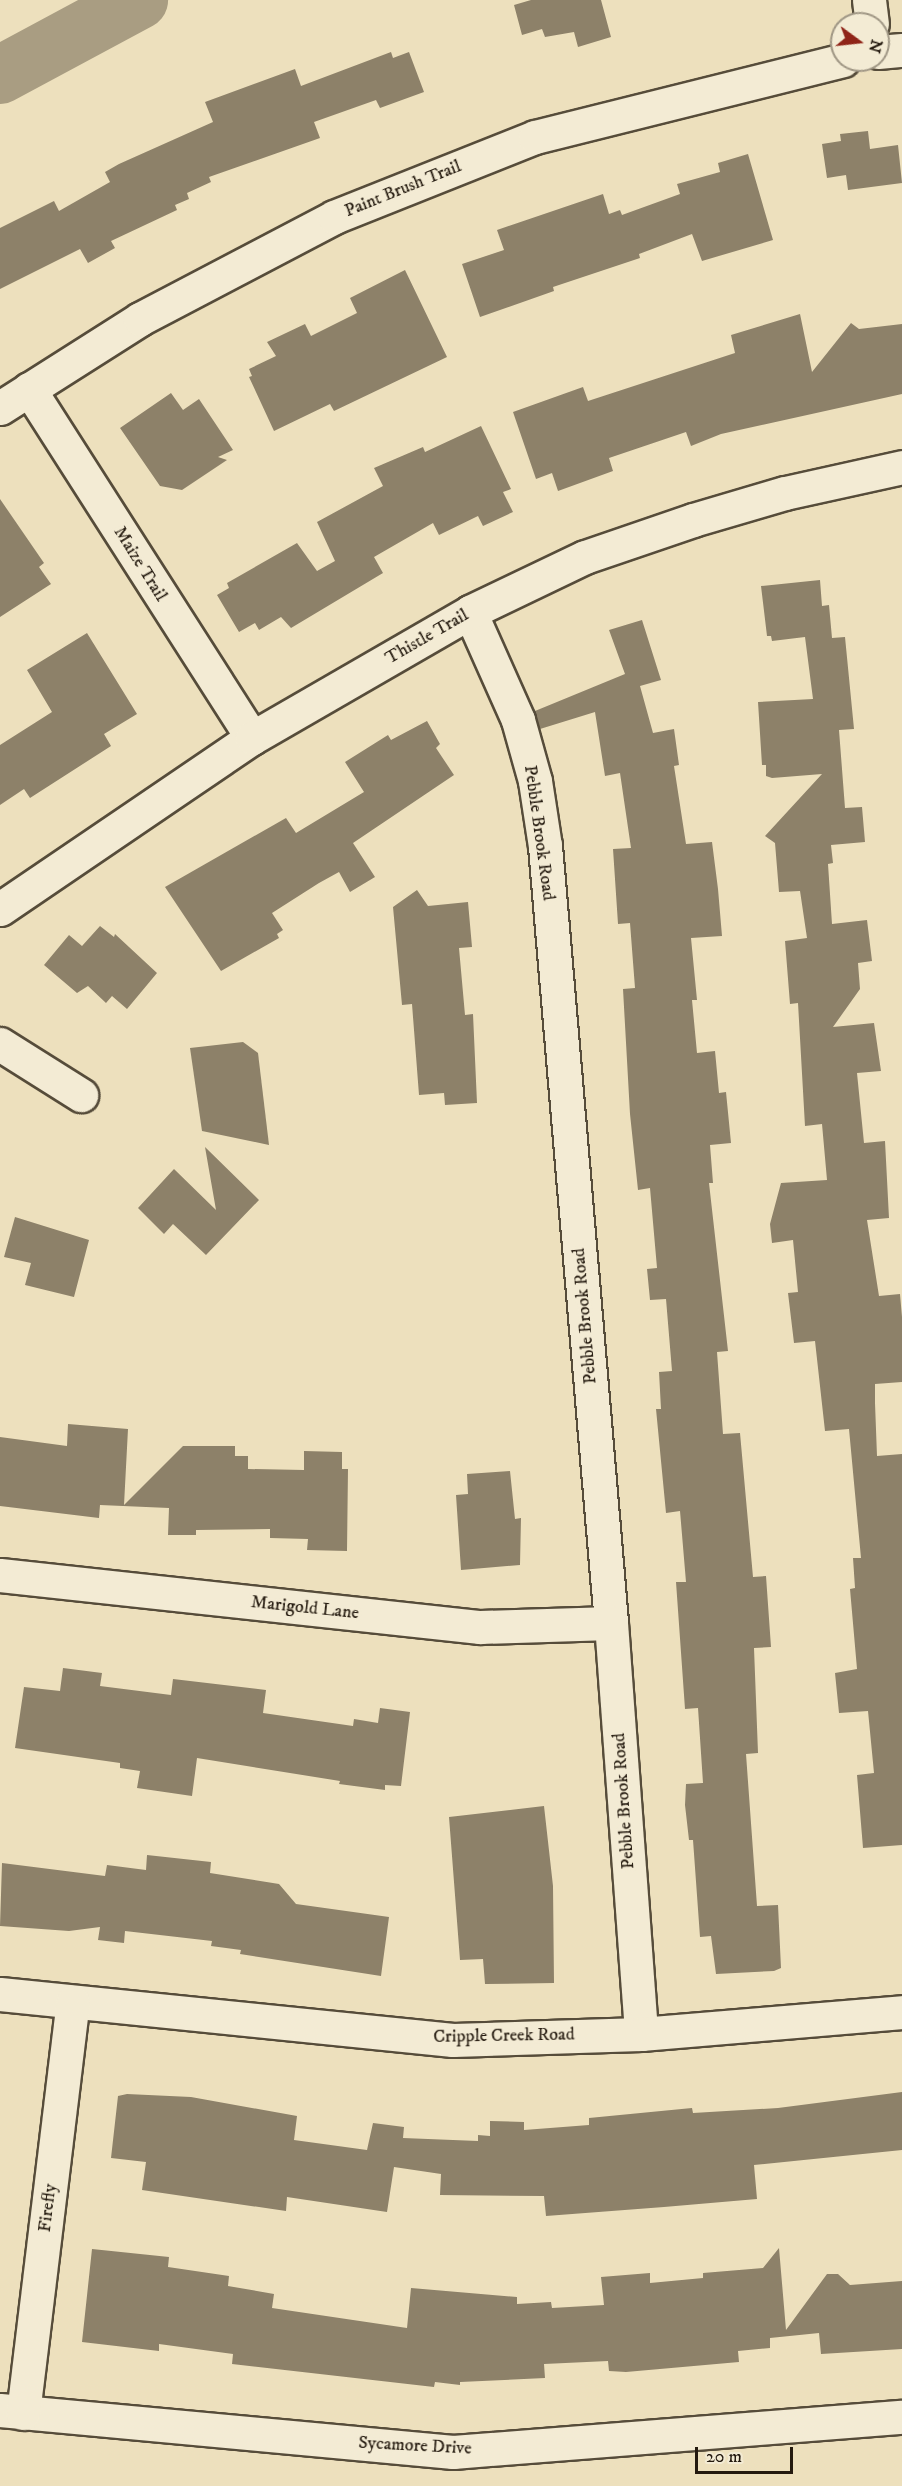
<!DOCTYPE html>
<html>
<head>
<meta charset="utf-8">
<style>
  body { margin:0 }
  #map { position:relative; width:902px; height:2486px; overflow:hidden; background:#ede0bd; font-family:"IM FELL DW Pica",serif }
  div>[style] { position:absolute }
  .river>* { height:58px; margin:-29px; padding:0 29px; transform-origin:29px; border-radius:29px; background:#a99d82 }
  .building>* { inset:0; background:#8d8169 }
  .roads { filter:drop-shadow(2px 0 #564c3a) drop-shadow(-2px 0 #564c3a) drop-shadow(0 2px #564c3a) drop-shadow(0 -2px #564c3a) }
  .street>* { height:33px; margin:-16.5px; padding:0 16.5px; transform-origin:16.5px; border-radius:16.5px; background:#f3ebd4 }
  span { translate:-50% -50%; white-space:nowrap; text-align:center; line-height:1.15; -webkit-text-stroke:6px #f3ebd4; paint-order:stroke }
  .street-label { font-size:18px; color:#241a0f }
  .north { position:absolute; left:830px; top:12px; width:60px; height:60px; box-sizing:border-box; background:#f3ebd4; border:2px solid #a09785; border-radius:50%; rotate:105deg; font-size:16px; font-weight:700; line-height:24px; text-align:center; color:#241a0f }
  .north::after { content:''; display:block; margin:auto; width:21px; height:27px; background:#8f2418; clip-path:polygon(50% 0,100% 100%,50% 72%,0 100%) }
  .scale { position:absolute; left:695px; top:2447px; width:98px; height:27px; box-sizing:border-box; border:3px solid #241a0f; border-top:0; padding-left:8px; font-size:18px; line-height:21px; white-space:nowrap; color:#241a0f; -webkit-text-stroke:4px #f3ebd4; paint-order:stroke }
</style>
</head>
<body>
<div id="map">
  <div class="river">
    <div style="left:0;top:75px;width:158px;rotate:-28.3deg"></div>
  </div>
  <div class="building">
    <div style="clip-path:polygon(531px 0,601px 0,611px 37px,578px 47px,574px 32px,545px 37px,542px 29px,522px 35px,514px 5px)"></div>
    <div style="clip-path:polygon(391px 52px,393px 58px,409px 52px,424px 92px,380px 108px,376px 100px,314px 122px,320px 138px,209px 177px,211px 182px,187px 193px,189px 199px,175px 205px,177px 210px,111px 241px,115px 248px,88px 263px,80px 249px,0 289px,0 228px,54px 201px,59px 211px,110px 182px,105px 172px,119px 164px,213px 122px,205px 102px,295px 69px,301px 86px)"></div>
    <div style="clip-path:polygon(868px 131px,870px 149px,898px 145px,902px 183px,848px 190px,846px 175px,827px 178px,822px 144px,841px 141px,840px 134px)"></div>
    <div style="clip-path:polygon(748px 154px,773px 240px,702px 261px,692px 234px,639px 254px,640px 258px,553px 287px,554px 291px,480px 317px,462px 264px,504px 250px,497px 230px,603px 194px,609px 214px,620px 210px,622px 215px,680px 194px,677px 184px,720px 172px,718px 163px)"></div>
    <div style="clip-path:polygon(405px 270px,447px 357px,334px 411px,330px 404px,274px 431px,249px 377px,252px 376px,249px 369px,276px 356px,267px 342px,305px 324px,311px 336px,357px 313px,350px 298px)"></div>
    <div style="clip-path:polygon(800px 314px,812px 372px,851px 323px,859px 329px,902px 324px,902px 394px,721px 434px,691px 446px,686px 432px,609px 458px,613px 471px,558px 491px,552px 473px,536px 479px,513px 412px,583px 387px,588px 401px,735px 353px,731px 335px)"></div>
    <div style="clip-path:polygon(171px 393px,183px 410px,199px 399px,233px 450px,218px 457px,227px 460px,182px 490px,160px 486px,120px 428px)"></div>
    <div style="clip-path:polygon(481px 426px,511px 489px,503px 492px,513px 512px,483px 526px,478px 516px,439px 535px,433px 523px,374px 557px,383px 573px,291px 628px,281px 617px,259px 630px,255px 623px,239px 632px,217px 595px,229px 588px,227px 583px,297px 543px,317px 571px,335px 561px,317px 522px,383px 486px,374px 468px,423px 447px,425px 452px)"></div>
    <div style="clip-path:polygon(0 499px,44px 563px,39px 567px,51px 584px,0 617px)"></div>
    <div style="clip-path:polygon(820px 580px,822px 606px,829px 605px,832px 638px,845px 637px,854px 729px,839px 730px,845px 808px,862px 807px,865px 842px,831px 845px,833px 863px,828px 864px,832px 924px,867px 920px,872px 961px,858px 963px,860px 989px,833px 1027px,874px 1023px,881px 1071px,857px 1073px,864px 1143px,885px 1141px,889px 1218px,867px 1220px,879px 1296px,900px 1294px,902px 1317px,902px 1382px,875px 1384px,875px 1403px,877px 1456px,902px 1454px,902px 1845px,863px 1848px,857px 1775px,874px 1773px,868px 1711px,839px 1713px,835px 1673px,857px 1669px,850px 1589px,855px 1588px,853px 1558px,861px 1558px,849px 1429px,825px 1431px,815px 1341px,794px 1343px,788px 1293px,798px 1292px,793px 1240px,772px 1243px,770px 1224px,781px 1183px,827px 1180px,822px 1124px,805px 1126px,798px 1003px,790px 1004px,785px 941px,807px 938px,800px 891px,779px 892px,775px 843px,765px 836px,822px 774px,772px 778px,766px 776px,766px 765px,762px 765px,758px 702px,813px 699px,805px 637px,772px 641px,771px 636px,767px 636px,761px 586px)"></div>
    <div style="clip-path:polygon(642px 620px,661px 680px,640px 686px,653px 733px,674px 729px,679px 765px,674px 766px,686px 844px,712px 842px,718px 889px,722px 936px,691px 938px,697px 1000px,692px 1000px,697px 1053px,715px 1051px,719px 1093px,726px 1092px,731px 1143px,710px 1145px,713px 1183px,709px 1183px,728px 1351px,717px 1352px,723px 1434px,740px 1433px,753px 1577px,766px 1576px,771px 1647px,754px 1648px,758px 1753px,746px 1754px,757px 1906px,778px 1905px,781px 1968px,774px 1971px,716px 1974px,711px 1936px,700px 1937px,693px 1840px,689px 1840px,685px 1805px,686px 1784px,703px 1783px,698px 1708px,685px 1709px,676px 1582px,686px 1582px,680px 1511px,666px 1513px,656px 1409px,661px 1409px,659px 1372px,672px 1371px,666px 1299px,650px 1300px,647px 1269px,657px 1268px,650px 1188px,638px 1190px,630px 1114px,623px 989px,635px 988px,630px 923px,618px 924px,613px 849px,631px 848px,620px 773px,605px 776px,595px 712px,540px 729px,535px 711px,625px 674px,609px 630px)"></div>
    <div style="clip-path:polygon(87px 633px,137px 714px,104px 734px,111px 746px,30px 798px,24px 789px,0 805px,0 745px,52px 712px,27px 670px)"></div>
    <div style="clip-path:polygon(427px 721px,440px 744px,436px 748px,454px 775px,353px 843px,375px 877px,350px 892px,339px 872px,319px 883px,272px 913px,283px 930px,277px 934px,279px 938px,221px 971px,165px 887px,286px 818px,296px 833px,364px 792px,345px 762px,388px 735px,391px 740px)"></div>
    <div style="clip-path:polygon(417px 890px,428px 906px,468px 902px,472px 947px,459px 948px,465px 1015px,473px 1014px,477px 1103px,445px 1105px,444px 1093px,419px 1095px,412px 1004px,402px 1005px,393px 907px)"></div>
    <div style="clip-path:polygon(100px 926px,114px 937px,115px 934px,157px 973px,127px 1009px,112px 996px,106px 1003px,88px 986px,77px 993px,44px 965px,69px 935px,82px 946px)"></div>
    <div style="clip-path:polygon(243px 1042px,258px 1053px,269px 1145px,202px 1131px,190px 1048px)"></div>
    <div style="clip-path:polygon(205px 1147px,259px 1200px,206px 1255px,173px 1224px,164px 1234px,138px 1208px,174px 1169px,216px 1210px)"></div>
    <div style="clip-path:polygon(15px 1217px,89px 1240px,74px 1297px,25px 1285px,31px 1263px,4px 1257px)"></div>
    <div style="clip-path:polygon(68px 1424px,128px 1429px,124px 1505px,183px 1446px,235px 1446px,235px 1456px,248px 1456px,248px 1469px,304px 1470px,304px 1451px,342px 1452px,342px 1469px,348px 1469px,347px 1551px,307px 1550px,308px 1539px,270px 1538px,270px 1529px,196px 1530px,196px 1535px,168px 1535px,169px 1508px,100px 1505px,99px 1518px,0 1506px,0 1437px,67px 1446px)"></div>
    <div style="clip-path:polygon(510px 1471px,515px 1519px,521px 1518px,520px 1565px,461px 1570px,456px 1495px,468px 1494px,467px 1474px)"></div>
    <div style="clip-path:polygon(63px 1668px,102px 1673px,100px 1686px,171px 1695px,173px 1679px,266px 1690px,263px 1713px,353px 1726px,354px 1719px,378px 1723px,380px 1708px,410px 1712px,401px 1786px,385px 1785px,385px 1790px,339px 1784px,340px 1781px,197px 1758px,192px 1796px,137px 1788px,140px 1771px,120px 1768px,120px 1763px,15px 1748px,24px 1687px,60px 1691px)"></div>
    <div style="clip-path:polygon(544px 1806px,553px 1886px,554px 1983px,485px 1984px,483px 1959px,460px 1960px,449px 1817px)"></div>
    <div style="clip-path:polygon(147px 1855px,211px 1862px,210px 1873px,279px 1884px,296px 1904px,389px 1917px,381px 1976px,240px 1954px,241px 1950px,211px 1946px,212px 1941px,125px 1931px,124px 1943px,98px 1940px,100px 1927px,69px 1931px,0 1926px,2px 1863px,105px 1876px,107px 1865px,146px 1870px)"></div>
    <div style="clip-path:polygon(902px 2092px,902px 2150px,754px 2165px,757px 2199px,664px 2207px,546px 2216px,544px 2196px,440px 2195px,441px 2174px,394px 2167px,387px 2212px,287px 2197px,286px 2211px,142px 2190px,146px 2162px,111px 2158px,118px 2096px,127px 2094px,191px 2097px,297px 2116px,294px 2140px,367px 2150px,373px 2123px,404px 2127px,403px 2138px,478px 2141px,478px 2135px,490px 2136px,490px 2121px,524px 2122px,524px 2130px,589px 2125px,589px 2118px,692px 2108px,693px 2113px,778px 2108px)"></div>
    <div style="clip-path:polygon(779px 2248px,786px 2330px,827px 2274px,838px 2274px,850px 2285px,902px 2281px,902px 2349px,821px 2354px,819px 2333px,770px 2338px,770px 2348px,738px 2351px,739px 2362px,626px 2372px,609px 2371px,608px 2361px,544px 2364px,545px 2378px,460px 2382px,460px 2385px,435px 2382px,434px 2387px,232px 2364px,233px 2354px,159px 2344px,159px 2351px,82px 2342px,92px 2249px,169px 2257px,168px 2267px,229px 2276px,228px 2286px,274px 2294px,272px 2308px,407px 2328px,411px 2288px,517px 2297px,517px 2304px,551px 2302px,552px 2308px,604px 2305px,601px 2277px,650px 2273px,650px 2283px,703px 2278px,703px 2273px,763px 2268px)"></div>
  </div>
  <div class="roads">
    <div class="street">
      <div style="left:869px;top:0;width:24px;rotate:83deg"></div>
      <div style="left:878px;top:52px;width:24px;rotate:-5deg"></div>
      <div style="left:29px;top:389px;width:414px;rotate:57.4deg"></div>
      <div style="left:0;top:408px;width:166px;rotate:-32.4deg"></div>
      <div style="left:140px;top:319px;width:219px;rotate:-27.7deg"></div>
      <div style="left:334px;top:217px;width:216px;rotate:-21.7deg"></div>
      <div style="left:535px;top:137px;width:317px;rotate:-14deg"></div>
      <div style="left:470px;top:612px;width:118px;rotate:66deg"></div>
      <div style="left:518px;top:720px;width:63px;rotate:74.4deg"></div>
      <div style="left:535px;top:781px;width:66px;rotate:81.3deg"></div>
      <div style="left:545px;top:846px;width:780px;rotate:85.14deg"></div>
      <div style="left:611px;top:1623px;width:412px;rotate:85.8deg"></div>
      <div style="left:0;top:909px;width:305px;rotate:-34.2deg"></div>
      <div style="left:252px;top:738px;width:252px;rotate:-30deg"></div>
      <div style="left:470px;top:612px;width:127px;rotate:-25.6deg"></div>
      <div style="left:585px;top:557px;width:114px;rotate:-18.9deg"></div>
      <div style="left:693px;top:520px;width:96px;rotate:-16.4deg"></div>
      <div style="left:785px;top:493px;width:120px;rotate:-12.5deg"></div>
      <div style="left:0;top:1044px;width:96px;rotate:32.2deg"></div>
      <div style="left:0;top:1575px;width:483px;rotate:6.2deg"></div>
      <div style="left:480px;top:1627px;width:131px;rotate:-1.7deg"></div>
      <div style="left:0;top:1994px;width:455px;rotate:5.8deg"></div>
      <div style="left:453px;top:2040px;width:188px;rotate:-1.8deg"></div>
      <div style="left:641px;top:2034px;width:262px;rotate:-4.8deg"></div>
      <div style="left:0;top:2410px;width:455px;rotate:5.3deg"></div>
      <div style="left:453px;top:2452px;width:450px;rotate:-4.5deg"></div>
      <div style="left:23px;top:2413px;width:414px;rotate:-83.1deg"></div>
    </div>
  </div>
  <div class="street-label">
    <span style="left:403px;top:189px;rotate:-22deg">Paint Brush Trail</span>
    <span style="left:140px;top:564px;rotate:58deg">Maize Trail</span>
    <span style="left:427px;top:637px;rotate:-30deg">Thistle Trail</span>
    <span style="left:539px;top:833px;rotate:82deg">Pebble Brook Road</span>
    <span style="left:585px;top:1316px;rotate:-95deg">Pebble Brook Road</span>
    <span style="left:305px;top:1608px;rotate:6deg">Marigold Lane</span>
    <span style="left:624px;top:1801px;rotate:-94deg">Pebble Brook Road</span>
    <span style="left:504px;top:2036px;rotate:-1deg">Cripple Creek Road</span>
    <span style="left:48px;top:2208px;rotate:-83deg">Firefly</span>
    <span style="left:415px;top:2446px;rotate:3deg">Sycamore Drive</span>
  </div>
  <div class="north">N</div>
  <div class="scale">20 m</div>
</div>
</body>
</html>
